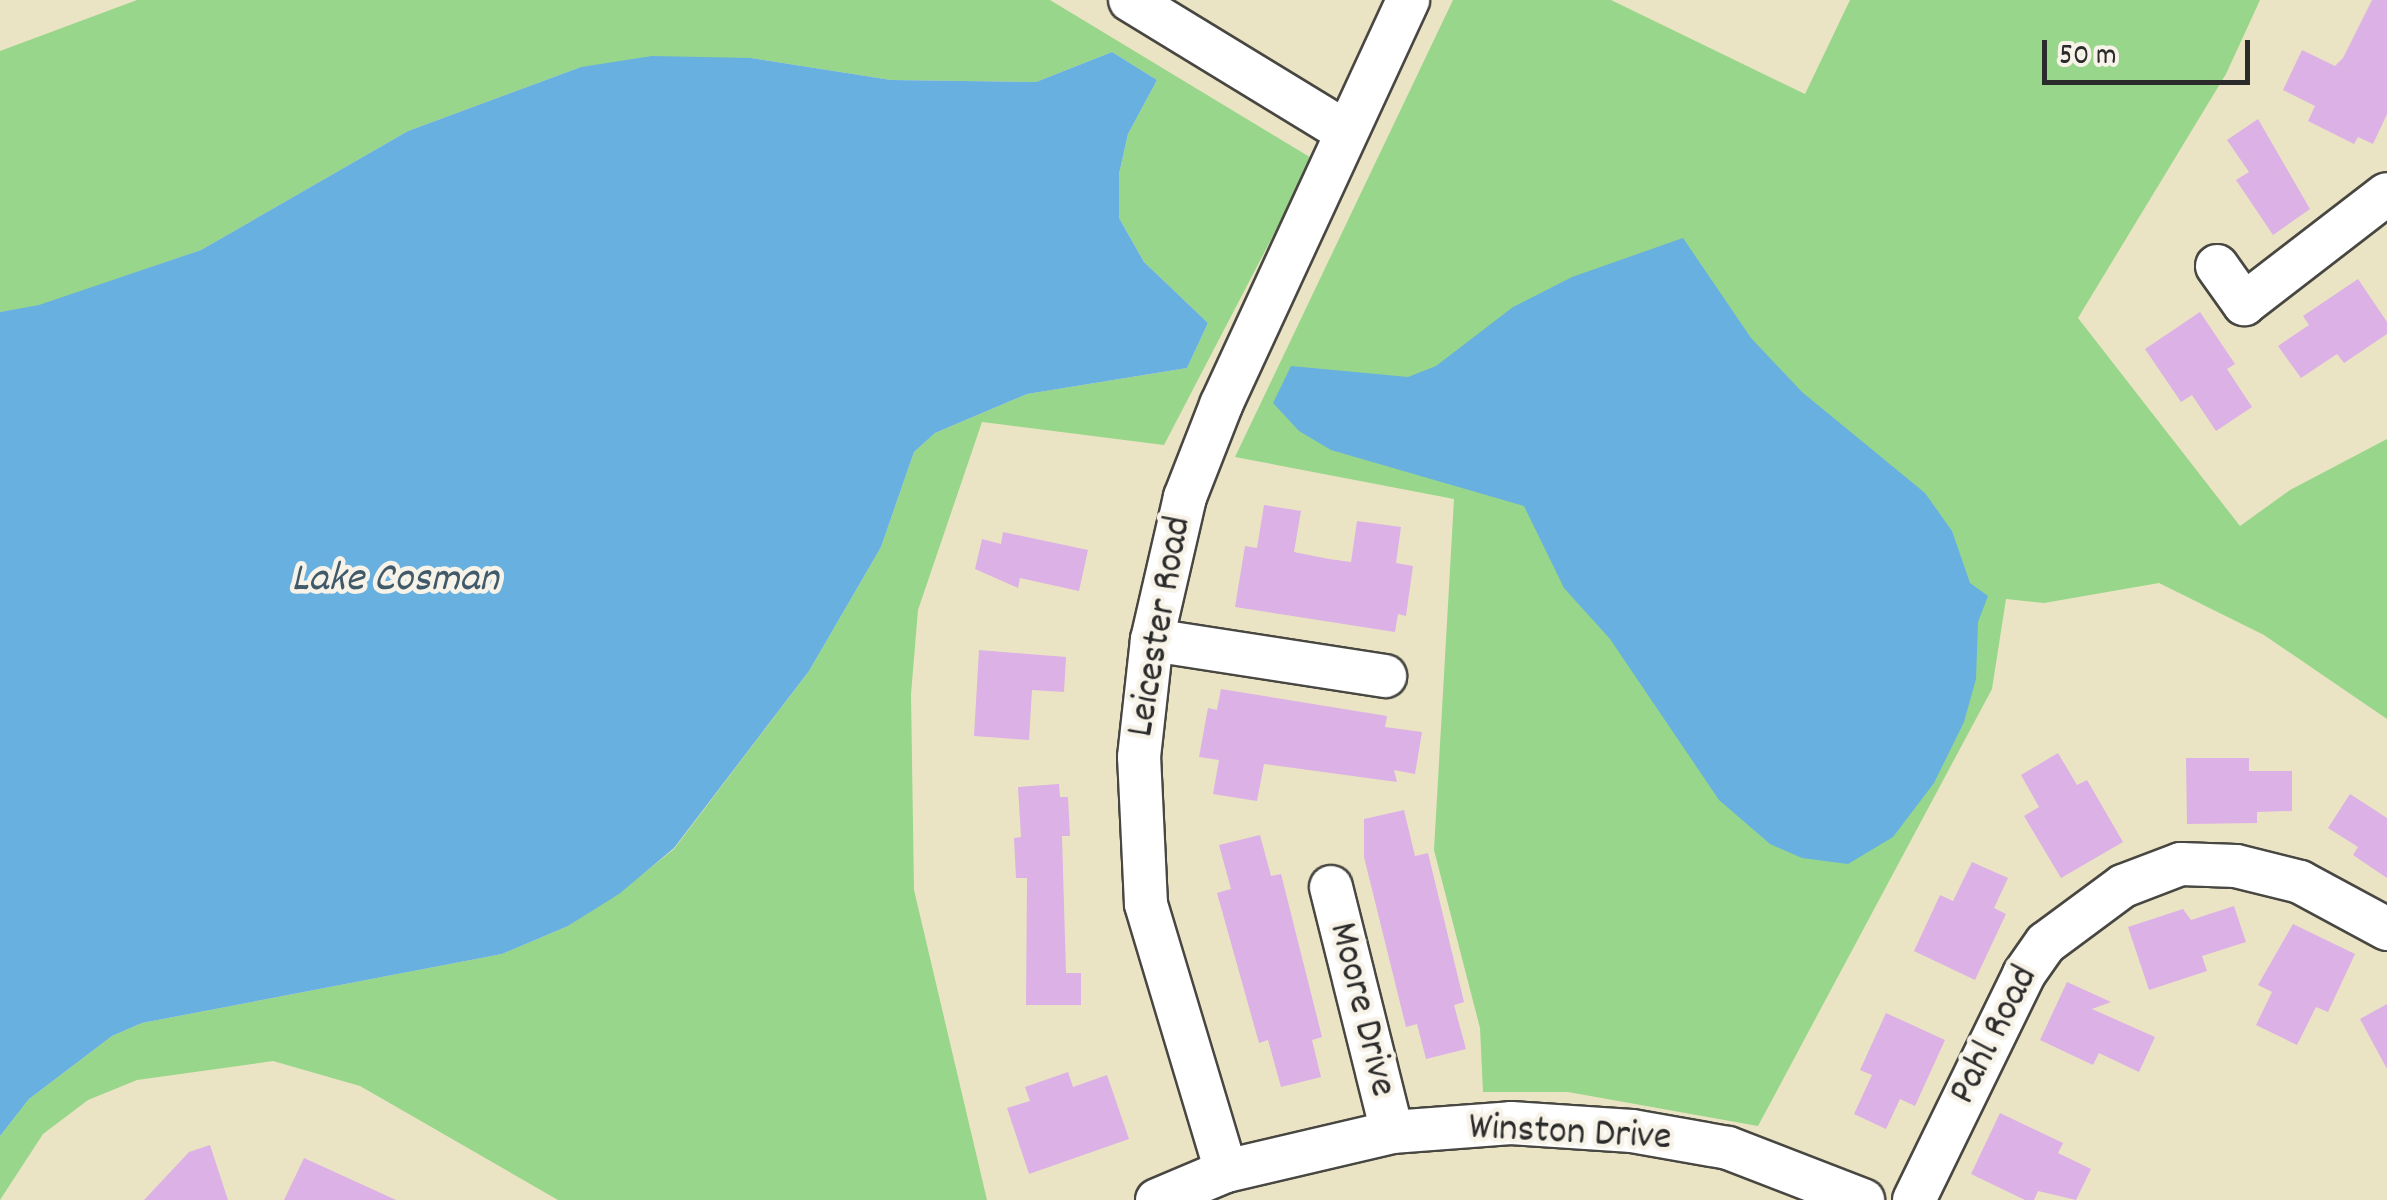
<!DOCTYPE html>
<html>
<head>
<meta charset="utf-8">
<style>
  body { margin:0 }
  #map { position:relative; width:2387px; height:1200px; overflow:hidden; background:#ebe4c4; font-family:Dekko,sans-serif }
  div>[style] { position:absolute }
  .green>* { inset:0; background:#98d68b }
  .water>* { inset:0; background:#68b0df }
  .building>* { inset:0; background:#dbb1e6 }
  .roads { filter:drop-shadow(2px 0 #484742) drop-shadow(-2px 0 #484742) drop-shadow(0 2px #484742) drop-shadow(0 -2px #484742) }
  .minor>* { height:42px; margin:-21px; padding:0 21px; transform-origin:21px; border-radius:21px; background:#fff }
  span { translate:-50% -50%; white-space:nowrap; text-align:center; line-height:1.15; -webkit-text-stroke:9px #f7f3e8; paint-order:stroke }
  .street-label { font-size:40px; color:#2b2b2b }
  .water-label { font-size:42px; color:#405a6a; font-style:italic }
  .scale { position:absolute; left:2042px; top:40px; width:208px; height:45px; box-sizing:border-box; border:5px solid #2b2b2b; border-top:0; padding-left:12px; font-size:30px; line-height:35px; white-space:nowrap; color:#2b2b2b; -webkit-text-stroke:8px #f7f3e8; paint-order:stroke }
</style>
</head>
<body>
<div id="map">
  <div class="green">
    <div style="clip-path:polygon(137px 0,1050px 0,1313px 159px,1164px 445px,982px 422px,918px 610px,911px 694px,914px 890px,987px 1200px,558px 1200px,360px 1086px,273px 1061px,137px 1080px,88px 1100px,43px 1134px,0 1200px,0 1136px,29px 1099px,112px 1036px,142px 1023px,502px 954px,568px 926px,619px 893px,674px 849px,809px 671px,881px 547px,914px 452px,935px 433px,1027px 394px,1187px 368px,1208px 323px,1144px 262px,1119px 218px,1119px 174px,1128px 134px,1157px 80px,1112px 52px,1036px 82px,891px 80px,751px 58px,581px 67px,408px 131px,201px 250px,39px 306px,0 312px,0 51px)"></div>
    <div style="clip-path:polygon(1453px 0,1611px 0,1805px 94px,1850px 0,2260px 0,2226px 74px,2078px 318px,2240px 526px,2290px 490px,2387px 439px,2387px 719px,2264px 635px,2159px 583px,2044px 603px,2006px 599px,1992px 689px,1758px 1126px,1568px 1092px,1483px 1092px,1480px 1028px,1434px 850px,1454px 499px,1235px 457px)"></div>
  </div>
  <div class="water">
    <div style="clip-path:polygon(1112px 52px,1157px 80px,1128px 134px,1119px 174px,1119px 218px,1144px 262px,1208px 323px,1187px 368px,1027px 394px,935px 433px,914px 452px,881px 547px,809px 671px,674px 848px,619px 894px,568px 926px,502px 954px,142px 1023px,112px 1036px,29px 1099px,0 1136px,0 312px,39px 305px,201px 250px,408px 131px,581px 67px,652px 56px,751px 58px,891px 80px,1036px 82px)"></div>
    <div style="clip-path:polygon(1683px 238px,1751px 338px,1802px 392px,1925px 493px,1952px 531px,1970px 583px,1988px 596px,1978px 622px,1976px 679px,1964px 722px,1934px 783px,1893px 837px,1848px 864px,1802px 858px,1770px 844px,1719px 800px,1610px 639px,1564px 588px,1524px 506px,1331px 450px,1299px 431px,1273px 403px,1291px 366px,1408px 377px,1436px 366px,1513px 307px,1572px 277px)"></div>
  </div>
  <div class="building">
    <div style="clip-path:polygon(2372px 0,2387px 0,2387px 114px,2373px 144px,2358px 137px,2354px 144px,2308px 121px,2315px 106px,2283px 90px,2302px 50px,2335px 66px,2343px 58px)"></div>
    <div style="clip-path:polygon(2258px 119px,2310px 209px,2273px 235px,2236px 180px,2249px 172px,2227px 140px)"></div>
    <div style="clip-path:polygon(2358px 279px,2387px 322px,2387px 334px,2344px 363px,2337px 354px,2301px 378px,2278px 346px,2309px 325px,2303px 316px)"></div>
    <div style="clip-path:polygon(2200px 312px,2235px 364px,2227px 369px,2252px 407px,2216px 431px,2192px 395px,2181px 402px,2145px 349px)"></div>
    <div style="clip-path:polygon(1264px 505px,1301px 511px,1294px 552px,1329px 559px,1351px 562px,1357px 521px,1401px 527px,1396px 563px,1413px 566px,1406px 616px,1398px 614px,1395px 632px,1235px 607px,1245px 546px,1257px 548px)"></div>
    <div style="clip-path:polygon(1003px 532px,1088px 550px,1079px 591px,1020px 578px,1018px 588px,975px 569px,982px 539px,1001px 544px)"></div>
    <div style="clip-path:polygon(979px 650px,1066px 657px,1064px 692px,1032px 690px,1029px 740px,974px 736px)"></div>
    <div style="clip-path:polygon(1221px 689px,1387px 716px,1385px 727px,1422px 732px,1415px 774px,1394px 770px,1397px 782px,1264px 764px,1257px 801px,1213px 794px,1219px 760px,1199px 757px,1208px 708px,1217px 710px)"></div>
    <div style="clip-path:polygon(2058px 753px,2077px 785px,2087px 780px,2123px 842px,2061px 878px,2024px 816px,2039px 807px,2021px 775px)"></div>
    <div style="clip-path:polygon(2186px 758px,2249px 758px,2249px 771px,2292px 771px,2292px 811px,2257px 812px,2257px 823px,2187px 824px)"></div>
    <div style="clip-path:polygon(1059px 784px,1060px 797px,1068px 797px,1070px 836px,1062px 836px,1066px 973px,1081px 973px,1081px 1005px,1026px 1005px,1027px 878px,1016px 878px,1014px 838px,1021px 837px,1018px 787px)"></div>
    <div style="clip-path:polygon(2350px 794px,2387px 818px,2387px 878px,2353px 855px,2358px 847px,2328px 828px)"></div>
    <div style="clip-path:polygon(1404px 810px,1415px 856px,1428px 853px,1464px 1002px,1454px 1005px,1466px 1049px,1426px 1059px,1417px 1024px,1406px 1027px,1364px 857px,1364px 819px)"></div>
    <div style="clip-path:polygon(1260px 835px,1271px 876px,1281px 874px,1322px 1037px,1312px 1040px,1321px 1077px,1281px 1087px,1268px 1040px,1259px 1043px,1217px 893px,1231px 889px,1219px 845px)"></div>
    <div style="clip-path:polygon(1972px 862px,2008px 878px,1994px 908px,2006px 914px,1975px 980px,1914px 951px,1940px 895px,1953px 901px)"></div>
    <div style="clip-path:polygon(2234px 906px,2246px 942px,2202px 956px,2207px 971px,2149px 990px,2128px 927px,2183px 909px,2191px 920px)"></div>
    <div style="clip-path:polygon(2293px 924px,2355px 954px,2328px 1012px,2316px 1007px,2297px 1045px,2256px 1025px,2272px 992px,2258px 985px)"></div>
    <div style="clip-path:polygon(2067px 982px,2111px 1002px,2092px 1009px,2155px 1037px,2139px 1072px,2099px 1053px,2093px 1065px,2040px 1040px)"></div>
    <div style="clip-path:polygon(2387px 1004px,2387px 1069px,2360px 1019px)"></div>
    <div style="clip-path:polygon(1886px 1013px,1945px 1040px,1915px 1106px,1900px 1099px,1886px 1129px,1854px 1114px,1872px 1075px,1860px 1070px)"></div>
    <div style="clip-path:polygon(1068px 1072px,1073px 1087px,1107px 1075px,1129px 1139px,1029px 1174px,1007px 1108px,1030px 1101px,1025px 1087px)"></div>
    <div style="clip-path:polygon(2000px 1113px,2063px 1143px,2058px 1153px,2091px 1169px,2076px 1200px,2038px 1191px,2034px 1200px,2025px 1200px,1971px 1174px)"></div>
    <div style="clip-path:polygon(210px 1145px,228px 1200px,144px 1200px,189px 1152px)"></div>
    <div style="clip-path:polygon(304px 1158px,396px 1200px,284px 1200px)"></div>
  </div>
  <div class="roads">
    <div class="minor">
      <div style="left:1130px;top:0;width:252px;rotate:31.4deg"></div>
      <div style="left:2217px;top:266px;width:47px;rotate:54.6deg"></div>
      <div style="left:2244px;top:304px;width:180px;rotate:-37.6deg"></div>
      <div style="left:1152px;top:640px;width:236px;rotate:8.8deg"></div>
      <div style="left:1331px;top:887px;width:252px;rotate:76deg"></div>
      <div style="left:1226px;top:1171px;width:279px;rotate:-106.7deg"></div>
      <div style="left:1146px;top:904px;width:147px;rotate:-92.7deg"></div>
      <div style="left:1139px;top:757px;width:118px;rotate:-83.7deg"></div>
      <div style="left:1152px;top:640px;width:147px;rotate:-77deg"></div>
      <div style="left:1185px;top:497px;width:99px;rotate:-68.6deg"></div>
      <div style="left:1221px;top:405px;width:446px;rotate:-65.2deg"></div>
      <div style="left:1157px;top:1200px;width:75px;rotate:-22.8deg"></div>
      <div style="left:1226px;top:1171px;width:171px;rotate:-13.2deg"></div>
      <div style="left:1392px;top:1132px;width:119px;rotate:-4.3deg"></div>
      <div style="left:1511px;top:1123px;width:121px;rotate:3.8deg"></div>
      <div style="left:1632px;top:1131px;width:97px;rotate:10deg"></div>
      <div style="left:1728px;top:1148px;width:145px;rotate:21.1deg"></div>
      <div style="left:1914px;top:1200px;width:251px;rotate:-64deg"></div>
      <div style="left:2024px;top:974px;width:38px;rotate:-55deg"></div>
      <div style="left:2046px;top:943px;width:96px;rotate:-36.5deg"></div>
      <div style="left:2123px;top:886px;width:62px;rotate:-20.8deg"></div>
      <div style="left:2181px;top:864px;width:55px;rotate:2.1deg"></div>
      <div style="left:2236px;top:866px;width:66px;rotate:14deg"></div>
      <div style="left:2300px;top:882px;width:99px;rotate:28.4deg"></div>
    </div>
  </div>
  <div class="street-label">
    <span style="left:1162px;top:627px;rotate:-80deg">Leicester Road</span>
    <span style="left:1360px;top:1010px;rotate:76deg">Moore Drive</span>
    <span style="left:1996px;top:1036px;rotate:-63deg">Pahl Road</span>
    <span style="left:1570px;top:1135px;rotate:3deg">Winston Drive</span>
  </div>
  <div class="water-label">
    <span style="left:395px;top:581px">Lake Cosman</span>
  </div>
  <div class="scale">50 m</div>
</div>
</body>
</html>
